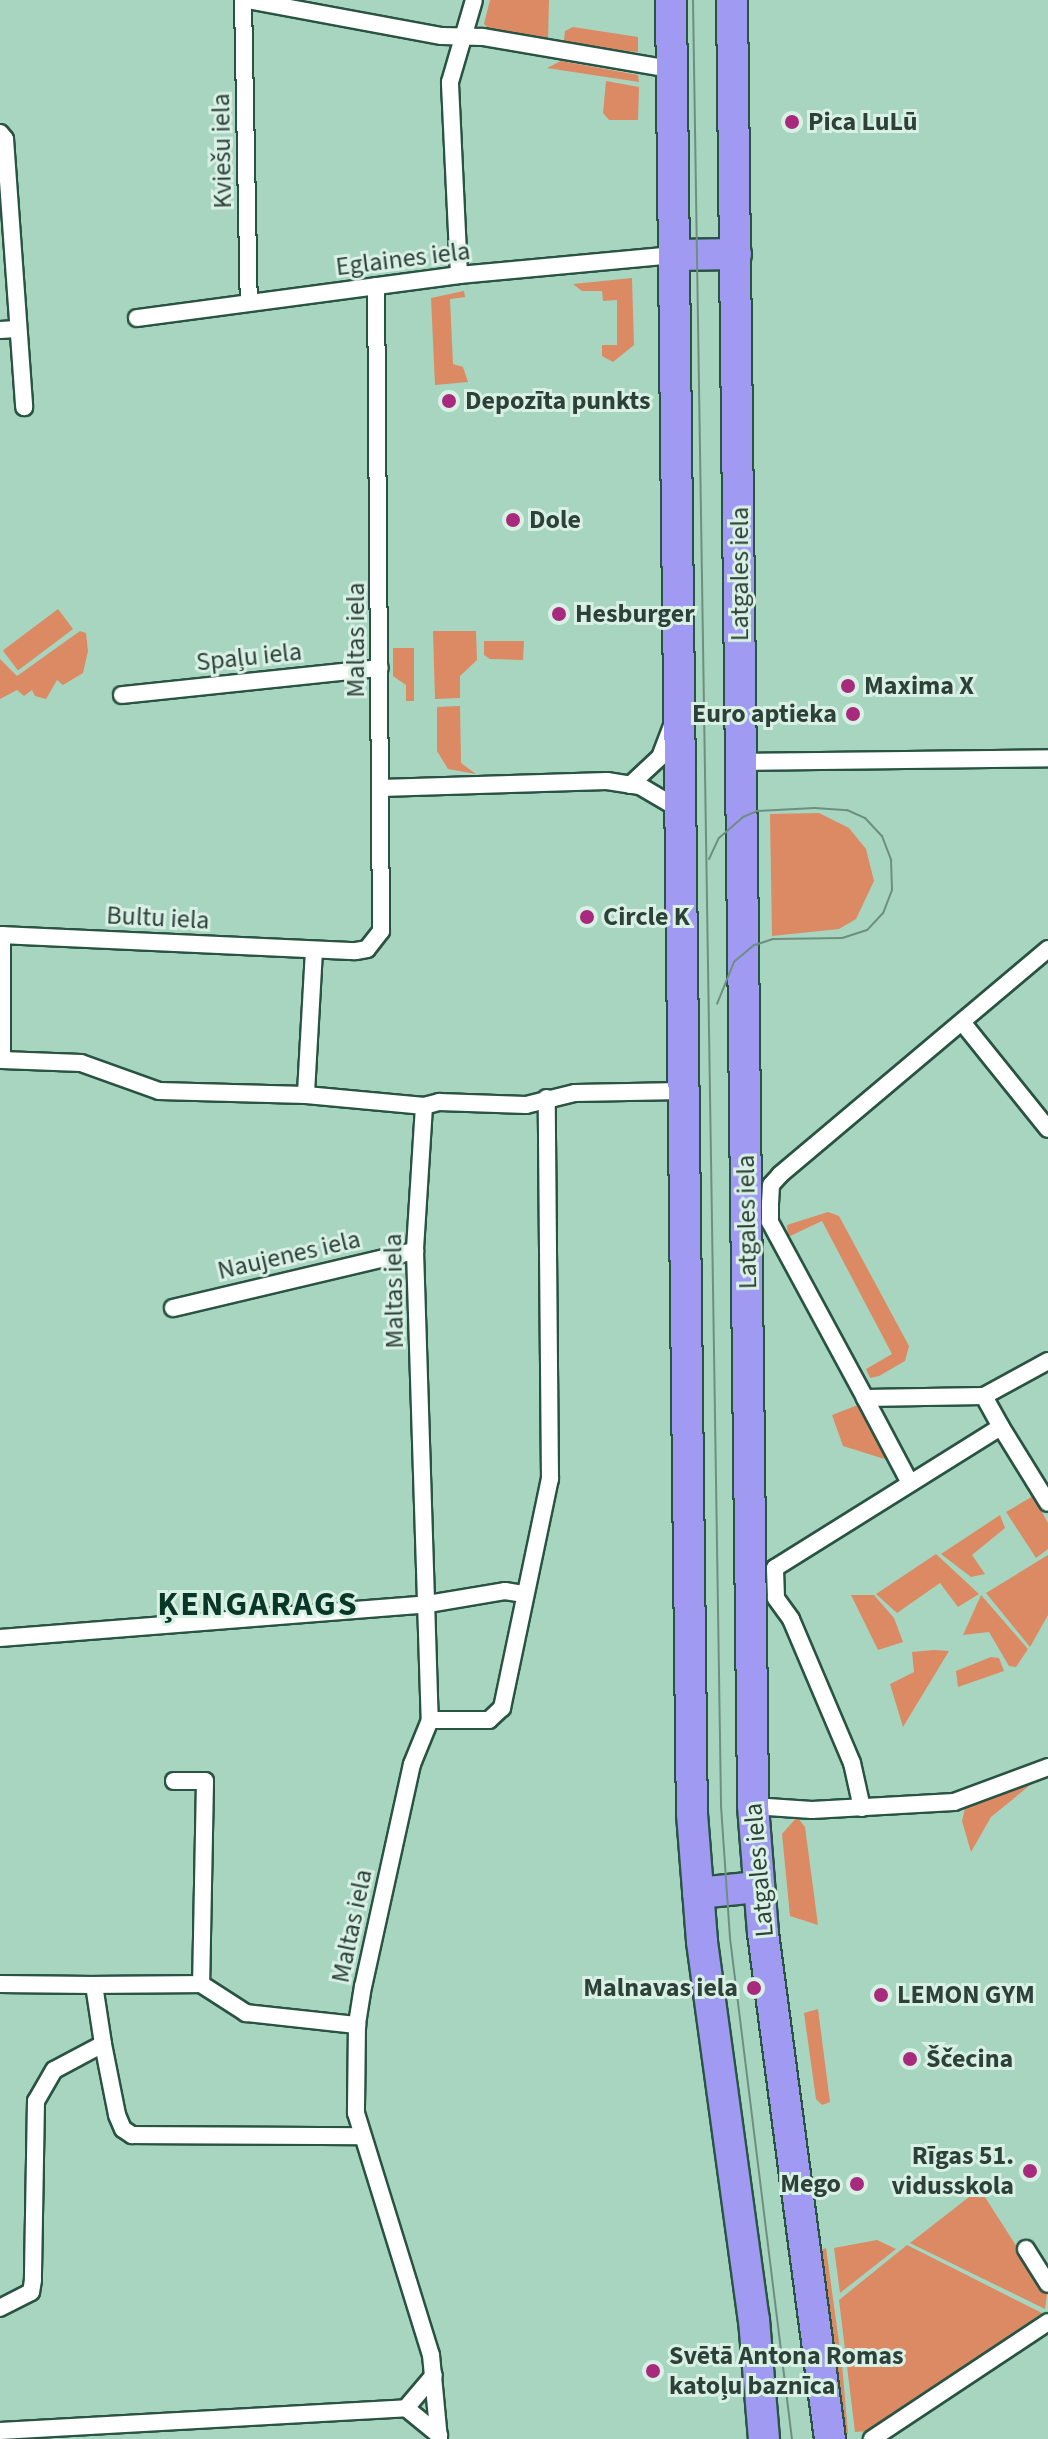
<!DOCTYPE html>
<html>
<head>
<meta charset="utf-8">
<style>
  body { margin:0 }
  #map { position:relative; width:1048px; height:2439px; overflow:hidden; background:#a7d5c0; font-family:"Source Sans 3",sans-serif }
  div>[style] { position:absolute }
  .green>* { inset:0; background:#dc8a63; transform-origin:0 0 }
  .roads { filter:drop-shadow(2px 0 #295342) drop-shadow(-2px 0 #295342) drop-shadow(0 2px #295342) drop-shadow(0 -2px #295342) }
  .street>* { height:16px; margin:-8px; padding:0 8px; transform-origin:8px; border-radius:8px; background:#fff }
  .highway>* { height:30px; margin:-15px; padding:0 15px; transform-origin:15px; border-radius:15px; background:#a09af3 }
  .tram>* { height:2px; margin:-1px; padding:0 1px; transform-origin:1px; border-radius:1px; background:#6d8f80 }
  .dots>* { width:22px; height:22px; translate:-50% -50%; box-sizing:border-box; border:4px solid #d9f0e5; border-radius:50% }
  span { translate:-50% -50%; white-space:nowrap; text-align:center; line-height:1.15; -webkit-text-stroke:6px #d9f0e5; paint-order:stroke }
  .poi-label { font-size:26px; color:#2e4139; font-weight:700 }
  .left { translate:0 -50%; text-align:left }
  .right { translate:-100% -50%; text-align:right }
  .street-label { font-size:26px; color:#2e4139 }
  .district-label { font-size:34px; color:#083727; font-weight:700; letter-spacing:2px }
</style>
</head>
<body>
<div id="map">
  <div class="green">
    <div style="clip-path:polygon(490px 0,549px 0,548px 41px,493px 33px,484px 24px)"></div>
    <div style="clip-path:polygon(573px 27px,638px 37px,638px 52px,571px 46px,564px 41px,565px 31px)"></div>
    <div style="clip-path:polygon(561px 61px,638px 75px,639px 82px,547px 68px)"></div>
    <div style="clip-path:polygon(606px 81px,639px 87px,638px 120px,609px 120px,603px 113px)"></div>
    <div style="clip-path:polygon(632px 278px,634px 345px,613px 362px,602px 356px,602px 345px,617px 345px,617px 300px,603px 301px,602px 291px,582px 291px,573px 284px)"></div>
    <div style="clip-path:polygon(464px 291px,465px 297px,450px 299px,453px 364px,463px 367px,468px 382px,435px 385px,431px 298px)"></div>
    <div style="left:58px;top:609px;width:25px;height:69px;rotate:53deg"></div>
    <div style="clip-path:polygon(80px 631px,86px 633px,88px 651px,83px 673px,63px 685px,57px 680px,46px 699px,35px 696px,32px 690px,24px 696px,17px 690px,0 699px,0 659px,17px 676px)"></div>
    <div style="clip-path:polygon(433px 631px,476px 631px,477px 660px,460px 676px,460px 698px,435px 699px)"></div>
    <div style="clip-path:polygon(484px 641px,524px 641px,523px 660px,490px 659px,484px 655px)"></div>
    <div style="clip-path:polygon(393px 648px,414px 648px,414px 701px,406px 701px,406px 685px,393px 676px)"></div>
    <div style="clip-path:polygon(460px 706px,461px 763px,476px 774px,448px 769px,437px 751px,437px 707px)"></div>
    <div style="clip-path:polygon(819px 813px,849px 828px,866px 849px,874px 881px,856px 919px,839px 929px,772px 936px,770px 814px)"></div>
    <div style="clip-path:polygon(828px 1212px,839px 1216px,909px 1346px,905px 1361px,879px 1376px,870px 1378px,866px 1369px,892px 1354px,822px 1221px,788px 1237px,787px 1225px)"></div>
    <div style="clip-path:polygon(863px 1403px,891px 1461px,843px 1446px,832px 1415px)"></div>
    <div style="clip-path:polygon(1033px 1496px,1048px 1523px,1048px 1549px,1036px 1558px,1006px 1512px)"></div>
    <div style="clip-path:polygon(1000px 1515px,1005px 1528px,972px 1555px,985px 1574px,971px 1577px,941px 1554px)"></div>
    <div style="clip-path:polygon(936px 1554px,979px 1594px,958px 1607px,940px 1583px,897px 1613px,876px 1594px)"></div>
    <div style="clip-path:polygon(1048px 1555px,1048px 1615px,1030px 1647px,986px 1593px)"></div>
    <div style="clip-path:polygon(851px 1595px,874px 1595px,894px 1618px,903px 1642px,878px 1650px)"></div>
    <div style="clip-path:polygon(981px 1595px,1028px 1649px,1016px 1667px,1009px 1666px,989px 1632px,963px 1635px)"></div>
    <div style="clip-path:polygon(934px 1650px,949px 1651px,903px 1727px,890px 1684px,914px 1672px,912px 1652px)"></div>
    <div style="clip-path:polygon(991px 1657px,999px 1658px,1004px 1671px,958px 1687px,956px 1671px)"></div>
    <div style="clip-path:polygon(1035px 1781px,991px 1817px,971px 1852px,962px 1821px,966px 1804px)"></div>
    <div style="clip-path:polygon(797px 1817px,805px 1827px,818px 1925px,790px 1916px,782px 1834px)"></div>
    <div style="clip-path:polygon(818px 2009px,830px 2102px,822px 2105px,816px 2099px,804px 2013px)"></div>
    <div style="clip-path:polygon(983px 2194px,1047px 2294px,1045px 2309px,910px 2243px,969px 2197px)"></div>
    <div style="clip-path:polygon(877px 2240px,896px 2249px,840px 2293px,834px 2248px)"></div>
    <div style="clip-path:polygon(907px 2245px,1042px 2313px,869px 2431px,855px 2432px,839px 2300px)"></div>
    <div style="clip-path:polygon(826px 2248px,842px 2364px,848px 2434px,843px 2433px,821px 2250px)"></div>
  </div>
  <div class="roads">
    <div class="street">
      <div style="left:243px;top:0;width:302px;rotate:88.9deg"></div>
      <div style="left:247px;top:0;width:198px;rotate:10.5deg"></div>
      <div style="left:442px;top:36px;width:41px;rotate:1.4deg"></div>
      <div style="left:483px;top:37px;width:190px;rotate:9.7deg"></div>
      <div style="left:0;top:133px;width:8px;rotate:50deg"></div>
      <div style="left:5px;top:139px;width:269px;rotate:85.9deg"></div>
      <div style="left:459px;top:275px;width:193px;rotate:-92.7deg"></div>
      <div style="left:450px;top:82px;width:85px;rotate:-73.7deg"></div>
      <div style="left:137px;top:318px;width:325px;rotate:-7.6deg"></div>
      <div style="left:459px;top:275px;width:216px;rotate:-5.3deg"></div>
      <div style="left:0;top:330px;width:17px;rotate:-3deg"></div>
      <div style="left:122px;top:695px;width:259px;rotate:-6deg"></div>
      <div style="left:742px;top:762px;width:306px;rotate:-0.7deg"></div>
      <div style="left:630px;top:785px;width:41px;rotate:-43deg"></div>
      <div style="left:660px;top:757px;width:33px;rotate:-69deg"></div>
      <div style="left:381px;top:788px;width:226px;rotate:-1.8deg"></div>
      <div style="left:607px;top:781px;width:33px;rotate:9deg"></div>
      <div style="left:640px;top:786px;width:45px;rotate:30.5deg"></div>
      <div style="left:0;top:935px;width:356px;rotate:2.6deg"></div>
      <div style="left:356px;top:951px;width:11px;rotate:-10deg"></div>
      <div style="left:367px;top:949px;width:23px;rotate:-52deg"></div>
      <div style="left:381px;top:931px;width:645px;rotate:-90.44deg"></div>
      <div style="left:2px;top:935px;width:125px;rotate:90deg"></div>
      <div style="left:2px;top:1060px;width:79px;rotate:2.2deg"></div>
      <div style="left:81px;top:1063px;width:83px;rotate:19.7deg"></div>
      <div style="left:159px;top:1091px;width:147px;rotate:1.6deg"></div>
      <div style="left:1048px;top:949px;width:351px;rotate:139.9deg"></div>
      <div style="left:780px;top:1175px;width:13px;rotate:132deg"></div>
      <div style="left:771px;top:1185px;width:18px;rotate:93deg"></div>
      <div style="left:770px;top:1203px;width:19px;rotate:90deg"></div>
      <div style="left:770px;top:1222px;width:200px;rotate:61.6deg"></div>
      <div style="left:865px;top:1398px;width:119px;rotate:-1deg"></div>
      <div style="left:984px;top:1396px;width:73px;rotate:-28.7deg"></div>
      <div style="left:314px;top:950px;width:145px;rotate:93.2deg"></div>
      <div style="left:306px;top:1095px;width:119px;rotate:5.3deg"></div>
      <div style="left:424px;top:1106px;width:16px;rotate:-15deg"></div>
      <div style="left:439px;top:1102px;width:87px;rotate:2deg"></div>
      <div style="left:526px;top:1105px;width:50px;rotate:-13.8deg"></div>
      <div style="left:575px;top:1093px;width:107px;rotate:-1.1deg"></div>
      <div style="left:962px;top:1022px;width:137px;rotate:51.2deg"></div>
      <div style="left:424px;top:1106px;width:145px;rotate:93.6deg"></div>
      <div style="left:415px;top:1251px;width:469px;rotate:88.2deg"></div>
      <div style="left:430px;top:1720px;width:48px;rotate:112.2deg"></div>
      <div style="left:412px;top:1764px;width:227px;rotate:102.4deg"></div>
      <div style="left:363px;top:1986px;width:39px;rotate:99deg"></div>
      <div style="left:357px;top:2025px;width:88px;rotate:90.7deg"></div>
      <div style="left:356px;top:2113px;width:253px;rotate:72.8deg"></div>
      <div style="left:431px;top:2355px;width:84px;rotate:84.6deg"></div>
      <div style="left:173px;top:1308px;width:249px;rotate:-13.3deg"></div>
      <div style="left:865px;top:1398px;width:96px;rotate:62.1deg"></div>
      <div style="left:1001px;top:1427px;width:89px;rotate:58.3deg"></div>
      <div style="left:0;top:1638px;width:429px;rotate:-4.5deg"></div>
      <div style="left:428px;top:1604px;width:78px;rotate:-9.6deg"></div>
      <div style="left:505px;top:1591px;width:18px;rotate:9deg"></div>
      <div style="left:430px;top:1720px;width:59px"></div>
      <div style="left:489px;top:1720px;width:18px;rotate:-43deg"></div>
      <div style="left:502px;top:1708px;width:234px;rotate:-78.2deg"></div>
      <div style="left:550px;top:1479px;width:381px;rotate:-90.5deg"></div>
      <div style="left:174px;top:1781px;width:31px"></div>
      <div style="left:205px;top:1781px;width:203px;rotate:91.1deg"></div>
      <div style="left:201px;top:1984px;width:54px;rotate:32.8deg"></div>
      <div style="left:246px;top:2013px;width:112px;rotate:6.2deg"></div>
      <div style="left:753px;top:1806px;width:59px;rotate:3.9deg"></div>
      <div style="left:812px;top:1810px;width:142px;rotate:-3.2deg"></div>
      <div style="left:954px;top:1802px;width:100px;rotate:-20.4deg"></div>
      <div style="left:862px;top:1808px;width:46px;rotate:-102.5deg"></div>
      <div style="left:852px;top:1763px;width:156px;rotate:-113deg"></div>
      <div style="left:791px;top:1619px;width:26px;rotate:-126deg"></div>
      <div style="left:776px;top:1598px;width:30px;rotate:-92deg"></div>
      <div style="left:775px;top:1568px;width:266px;rotate:-32deg"></div>
      <div style="left:1001px;top:1427px;width:35px;rotate:-119deg"></div>
      <div style="left:0;top:1984px;width:94px;rotate:0.6deg"></div>
      <div style="left:94px;top:1985px;width:60px;rotate:81.3deg"></div>
      <div style="left:103px;top:2044px;width:55px;rotate:152deg"></div>
      <div style="left:54px;top:2070px;width:36px;rotate:120deg"></div>
      <div style="left:36px;top:2101px;width:179px;rotate:91deg"></div>
      <div style="left:33px;top:2280px;width:12px;rotate:99deg"></div>
      <div style="left:31px;top:2292px;width:35px;rotate:153deg"></div>
      <div style="left:94px;top:1985px;width:107px;rotate:-0.5deg"></div>
      <div style="left:103px;top:2044px;width:72px;rotate:78.8deg"></div>
      <div style="left:117px;top:2115px;width:15px;rotate:67deg"></div>
      <div style="left:123px;top:2129px;width:11px;rotate:34deg"></div>
      <div style="left:132px;top:2135px;width:228px;rotate:0.3deg"></div>
      <div style="left:1026px;top:2249px;width:41px;rotate:57.8deg"></div>
      <div style="left:406px;top:2408px;width:43px;rotate:-49.7deg"></div>
      <div style="left:0;top:2431px;width:407px;rotate:-3.2deg"></div>
      <div style="left:406px;top:2408px;width:43px;rotate:39.3deg"></div>
      <div style="left:872px;top:2439px;width:211px;rotate:-33.6deg"></div>
    </div>
    <div class="highway">
      <div style="left:671px;top:0;width:1814px;rotate:89.34deg"></div>
      <div style="left:692px;top:1814px;width:128px;rotate:85.5deg"></div>
      <div style="left:702px;top:1942px;width:382px;rotate:82.2deg"></div>
      <div style="left:754px;top:2320px;width:119px;rotate:85.2deg"></div>
      <div style="left:732px;top:0;width:1806px;rotate:89.33deg"></div>
      <div style="left:753px;top:1806px;width:127px;rotate:85.5deg"></div>
      <div style="left:763px;top:1933px;width:510px;rotate:82.46deg"></div>
      <div style="left:674px;top:255px;width:62px;rotate:-0.9deg"></div>
      <div style="left:698px;top:1893px;width:60px;rotate:-5.7deg"></div>
    </div>
  </div>
  <div class="tram">
    <div style="left:693px;top:0;width:1806px;rotate:89.11deg"></div>
    <div style="left:721px;top:1806px;width:132px;rotate:86.1deg"></div>
    <div style="left:730px;top:1938px;width:505px;rotate:82.95deg"></div>
    <div style="left:709px;top:859px;width:23px;rotate:-65deg"></div>
    <div style="left:719px;top:838px;width:32px;rotate:-41deg"></div>
    <div style="left:743px;top:817px;width:15px;rotate:-23deg"></div>
    <div style="left:757px;top:811px;width:58px;rotate:-3deg"></div>
    <div style="left:815px;top:808px;width:32px;rotate:4deg"></div>
    <div style="left:847px;top:810px;width:20px;rotate:24deg"></div>
    <div style="left:865px;top:818px;width:25px;rotate:47deg"></div>
    <div style="left:882px;top:836px;width:26px;rotate:69deg"></div>
    <div style="left:891px;top:860px;width:30px;rotate:88deg"></div>
    <div style="left:892px;top:890px;width:25px;rotate:111deg"></div>
    <div style="left:883px;top:913px;width:23px;rotate:133deg"></div>
    <div style="left:867px;top:930px;width:26px;rotate:162deg"></div>
    <div style="left:842px;top:938px;width:69px;rotate:179.2deg"></div>
    <div style="left:773px;top:939px;width:20px;rotate:162deg"></div>
    <div style="left:754px;top:945px;width:26px;rotate:140deg"></div>
    <div style="left:734px;top:962px;width:45px;rotate:112deg"></div>
  </div>
  <div class="dots">
    <div style="left:792px;top:122px;background:#a82a7c"></div>
    <div style="left:449px;top:401px;background:#a82a7c"></div>
    <div style="left:513px;top:520px;background:#a82a7c"></div>
    <div style="left:559px;top:614px;background:#a82a7c"></div>
    <div style="left:848px;top:686px;background:#a82a7c"></div>
    <div style="left:853px;top:714px;background:#a82a7c"></div>
    <div style="left:587px;top:917px;background:#a82a7c"></div>
    <div style="left:754px;top:1988px;background:#a82a7c"></div>
    <div style="left:881px;top:1995px;background:#a82a7c"></div>
    <div style="left:910px;top:2059px;background:#a82a7c"></div>
    <div style="left:1030px;top:2171px;background:#a82a7c"></div>
    <div style="left:857px;top:2184px;background:#a82a7c"></div>
    <div style="left:653px;top:2371px;background:#a82a7c"></div>
  </div>
  <div class="poi-label">
    <span class="left" style="left:808px;top:122px">Pica LuLū</span>
    <span class="left" style="left:465px;top:401px">Depozīta punkts</span>
    <span class="left" style="left:529px;top:520px">Dole</span>
    <span class="left" style="left:575px;top:614px">Hesburger</span>
    <span class="left" style="left:864px;top:686px">Maxima X</span>
    <span class="right" style="left:837px;top:714px">Euro aptieka</span>
    <span class="left" style="left:603px;top:917px">Circle K</span>
    <span class="right" style="left:738px;top:1988px">Malnavas iela</span>
    <span class="left" style="left:897px;top:1995px">LEMON GYM</span>
    <span class="left" style="left:926px;top:2059px">Ščecina</span>
    <span class="right" style="left:1014px;top:2171px">Rīgas 51.<br>vidusskola</span>
    <span class="right" style="left:841px;top:2184px">Mego</span>
    <span class="left" style="left:669px;top:2371px">Svētā Antona Romas<br>katoļu baznīca</span>
  </div>
  <div class="street-label">
    <span style="left:222px;top:151px;rotate:-91deg">Kviešu iela</span>
    <span style="left:403px;top:259px;rotate:-7deg">Eglaines iela</span>
    <span style="left:740px;top:574px;rotate:-90deg">Latgales iela</span>
    <span style="left:356px;top:640px;rotate:-90deg">Maltas iela</span>
    <span style="left:249px;top:657px;rotate:-6deg">Spaļu iela</span>
    <span style="left:158px;top:918px;rotate:3deg">Bultu iela</span>
    <span style="left:747px;top:1222px;rotate:-91deg">Latgales iela</span>
    <span style="left:289px;top:1255px;rotate:-13deg">Naujenes iela</span>
    <span style="left:394px;top:1291px;rotate:-91deg">Maltas iela</span>
    <span style="left:759px;top:1870px;rotate:-95deg">Latgales iela</span>
    <span style="left:352px;top:1926px;rotate:-78deg">Maltas iela</span>
  </div>
  <div class="district-label">
    <span style="left:258px;top:1605px">ĶENGARAGS</span>
  </div>
</div>
</body>
</html>
